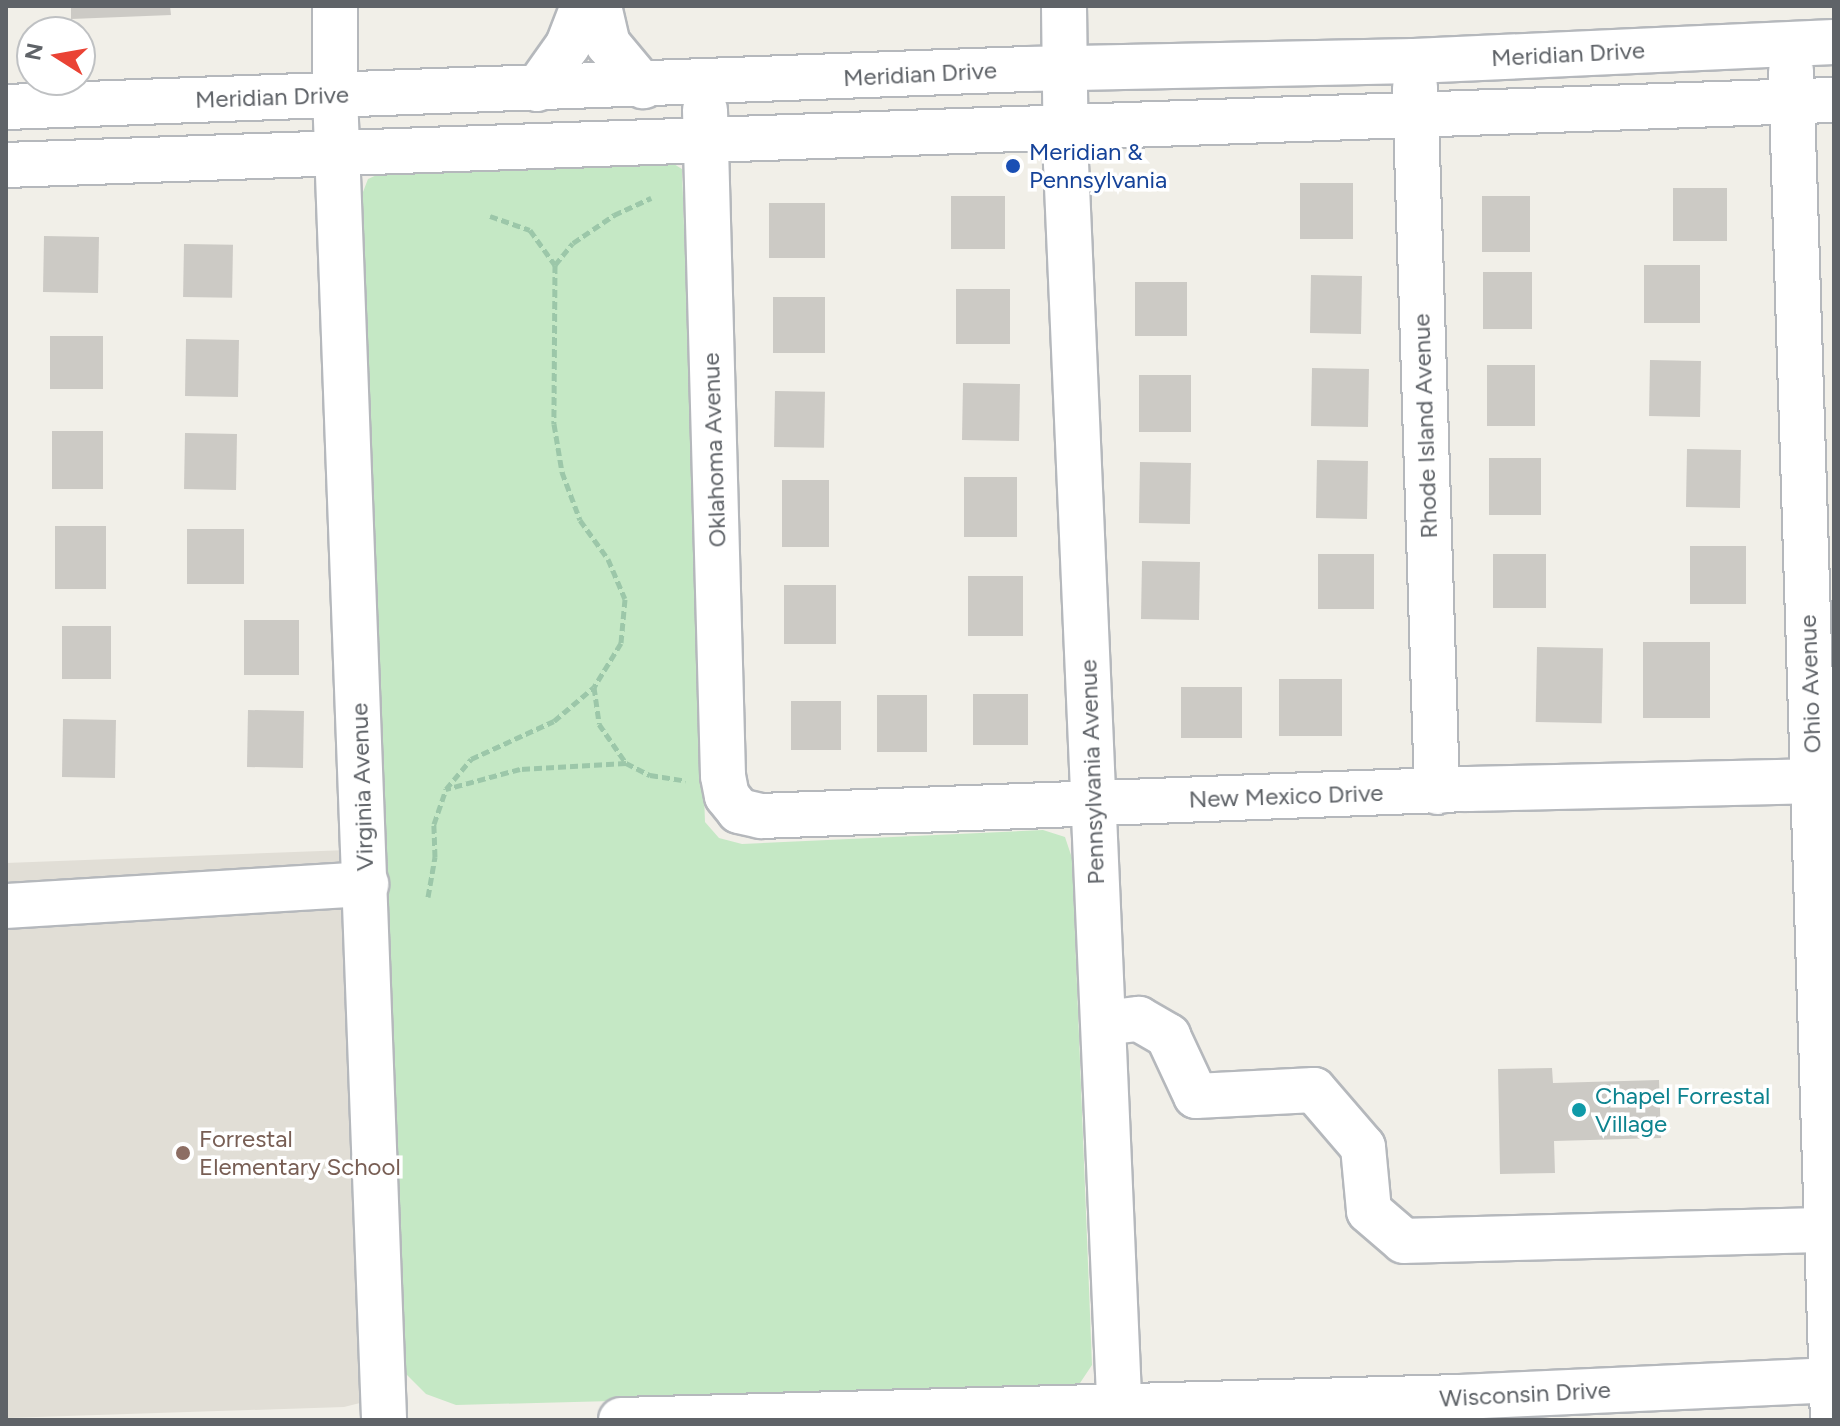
<!DOCTYPE html>
<html>
<head>
<meta charset="utf-8">
<style>
  body { margin:0 }
  #map { position:relative; width:1840px; height:1426px; overflow:hidden; background:#f1efe8; font-family:Figtree,sans-serif }
  div>[style] { position:absolute }
  .education>* { inset:0; background:#e1ded6 }
  .green>* { inset:0; background:#c5e8c5 }
  .building>* { inset:0; background:#cccac5; transform-origin:0 0 }
  .path>* { height:5px; margin-top:-2.5px; transform-origin:0; background:repeating-linear-gradient(90deg,#9cc7a9 0 8px,transparent 0 12px) }
  .roads { filter:drop-shadow(2px 0 #b5b8bc) drop-shadow(-2px 0 #b5b8bc) drop-shadow(0 2px #b5b8bc) drop-shadow(0 -2px #b5b8bc) }
  .minor>* { height:44px; margin:-22px; padding:0 22px; transform-origin:22px; border-radius:22px; background:#fff }
  .dots>* { width:22px; height:22px; translate:-50% -50%; box-sizing:border-box; border:4px solid #fff; border-radius:50% }
  span { translate:-50% -50%; white-space:nowrap; text-align:center; line-height:1.15; -webkit-text-stroke:7px #fff; paint-order:stroke }
  .street-label { font-size:24px; color:#5f6368 }
  .transit-label { font-size:24px; color:#164399 }
  .left { translate:0 -50%; text-align:left }
  .culture-label { font-size:24px; color:#0d838f }
  .education-label { font-size:24px; color:#785e54 }
  .frame { position:absolute; inset:0; border:8px solid #5f6368; pointer-events:none }
  .north { position:absolute; left:16px; top:16px; width:80px; height:80px; box-sizing:border-box; background:#fff; border:2px solid #bfc1c3; border-radius:50%; rotate:281deg; font-size:22px; font-weight:700; line-height:32px; text-align:center; color:#5f6368 }
  .north::after { content:''; display:block; margin:auto; width:28px; height:36px; background:#ea4335; clip-path:polygon(50% 0,100% 100%,50% 72%,0 100%) }
</style>
</head>
<body>
<div id="map">
  <div class="education">
    <div style="clip-path:polygon(348px 850px,367px 1390px,360px 1403px,344px 1407px,6px 1418px,6px 863px)"></div>
  </div>
  <div class="green">
    <div style="clip-path:polygon(669px 161px,682px 169px,705px 822px,719px 838px,742px 844px,1043px 830px,1065px 837px,1072px 858px,1092px 1365px,1080px 1383px,1063px 1389px,456px 1405px,426px 1394px,405px 1373px,400px 1339px,358px 205px,368px 179px,388px 170px)"></div>
  </div>
  <div class="building">
    <div style="clip-path:polygon(71px 6px,170px 6px,171px 15px,71px 19px)"></div>
    <div style="left:1300px;top:183px;width:53px;height:56px"></div>
    <div style="left:1673px;top:188px;width:54px;height:53px"></div>
    <div style="left:951px;top:196px;width:54px;height:53px"></div>
    <div style="left:1482px;top:196px;width:48px;height:56px"></div>
    <div style="left:769px;top:203px;width:56px;height:55px"></div>
    <div style="left:44px;top:236px;width:55px;height:56px;rotate:1deg"></div>
    <div style="left:184px;top:244px;width:49px;height:53px;rotate:1deg"></div>
    <div style="left:1644px;top:265px;width:56px;height:58px"></div>
    <div style="left:1483px;top:272px;width:49px;height:57px"></div>
    <div style="left:1311px;top:275px;width:51px;height:58px;rotate:1deg"></div>
    <div style="left:1135px;top:282px;width:52px;height:54px"></div>
    <div style="left:956px;top:289px;width:54px;height:55px"></div>
    <div style="left:773px;top:297px;width:52px;height:56px"></div>
    <div style="left:50px;top:336px;width:53px;height:53px"></div>
    <div style="left:186px;top:339px;width:53px;height:57px;rotate:1deg"></div>
    <div style="left:1650px;top:360px;width:51px;height:56px;rotate:1deg"></div>
    <div style="left:1487px;top:365px;width:48px;height:61px"></div>
    <div style="left:1312px;top:368px;width:57px;height:58px;rotate:1deg"></div>
    <div style="left:1139px;top:375px;width:52px;height:57px"></div>
    <div style="left:963px;top:383px;width:57px;height:57px;rotate:1deg"></div>
    <div style="left:775px;top:391px;width:50px;height:56px;rotate:1deg"></div>
    <div style="left:52px;top:431px;width:51px;height:58px"></div>
    <div style="left:185px;top:433px;width:52px;height:56px;rotate:1deg"></div>
    <div style="left:1687px;top:449px;width:54px;height:58px;rotate:1deg"></div>
    <div style="left:1489px;top:458px;width:52px;height:57px"></div>
    <div style="left:1317px;top:460px;width:51px;height:58px;rotate:1deg"></div>
    <div style="left:1140px;top:462px;width:51px;height:61px;rotate:1deg"></div>
    <div style="left:964px;top:477px;width:53px;height:60px"></div>
    <div style="left:782px;top:480px;width:47px;height:67px"></div>
    <div style="left:55px;top:526px;width:51px;height:63px"></div>
    <div style="left:187px;top:529px;width:57px;height:55px"></div>
    <div style="left:1690px;top:546px;width:56px;height:58px"></div>
    <div style="left:1318px;top:554px;width:56px;height:55px"></div>
    <div style="left:1493px;top:554px;width:53px;height:54px"></div>
    <div style="left:1142px;top:561px;width:58px;height:58px;rotate:1deg"></div>
    <div style="left:968px;top:576px;width:55px;height:60px"></div>
    <div style="left:784px;top:585px;width:52px;height:59px"></div>
    <div style="left:244px;top:620px;width:55px;height:55px"></div>
    <div style="left:62px;top:626px;width:49px;height:53px"></div>
    <div style="left:1643px;top:642px;width:67px;height:76px"></div>
    <div style="left:1537px;top:647px;width:66px;height:75px;rotate:1deg"></div>
    <div style="left:1279px;top:679px;width:63px;height:57px"></div>
    <div style="left:1181px;top:687px;width:61px;height:51px"></div>
    <div style="left:973px;top:694px;width:55px;height:51px"></div>
    <div style="left:877px;top:695px;width:50px;height:57px"></div>
    <div style="left:791px;top:701px;width:50px;height:49px"></div>
    <div style="left:248px;top:710px;width:56px;height:57px;rotate:1deg"></div>
    <div style="left:63px;top:719px;width:53px;height:58px;rotate:1deg"></div>
    <div style="clip-path:polygon(1552px 1068px,1553px 1083px,1659px 1080px,1661px 1138px,1554px 1141px,1555px 1173px,1500px 1174px,1498px 1069px)"></div>
  </div>
  <div class="path">
    <div style="left:490px;top:216px;width:42px;rotate:19.3deg"></div>
    <div style="left:530px;top:230px;width:43px;rotate:54.5deg"></div>
    <div style="left:555px;top:265px;width:159px;rotate:90.4deg"></div>
    <div style="left:554px;top:424px;width:49px;rotate:80.5deg"></div>
    <div style="left:562px;top:472px;width:51px;rotate:69.4deg"></div>
    <div style="left:580px;top:520px;width:48px;rotate:54.3deg"></div>
    <div style="left:608px;top:559px;width:43px;rotate:67deg"></div>
    <div style="left:625px;top:599px;width:44px;rotate:95.2deg"></div>
    <div style="left:621px;top:643px;width:52px;rotate:121.5deg"></div>
    <div style="left:555px;top:265px;width:28px;rotate:-51deg"></div>
    <div style="left:573px;top:243px;width:50px;rotate:-34.3deg"></div>
    <div style="left:614px;top:215px;width:41px;rotate:-24.7deg"></div>
    <div style="left:626px;top:763px;width:27px;rotate:27deg"></div>
    <div style="left:650px;top:775px;width:36px;rotate:9deg"></div>
    <div style="left:428px;top:897px;width:41px;rotate:-80.1deg"></div>
    <div style="left:435px;top:857px;width:33px;rotate:-92deg"></div>
    <div style="left:434px;top:824px;width:37px;rotate:-71deg"></div>
    <div style="left:446px;top:789px;width:39px;rotate:-50deg"></div>
    <div style="left:471px;top:759px;width:91px;rotate:-24.6deg"></div>
    <div style="left:554px;top:721px;width:52px;rotate:-40.4deg"></div>
    <div style="left:594px;top:687px;width:37px;rotate:82deg"></div>
    <div style="left:599px;top:724px;width:47px;rotate:55.3deg"></div>
    <div style="left:626px;top:763px;width:106px;rotate:176.8deg"></div>
    <div style="left:520px;top:769px;width:77px;rotate:164.9deg"></div>
  </div>
  <div class="roads">
    <div class="minor">
      <div style="left:335px;top:6px;width:88px;rotate:90deg"></div>
      <div style="left:335px;top:94px;width:1327px;rotate:87.88deg"></div>
      <div style="left:599px;top:6px;width:39px;rotate:77deg"></div>
      <div style="left:608px;top:44px;width:55px;rotate:50.2deg"></div>
      <div style="left:1064px;top:6px;width:157px;rotate:89.3deg"></div>
      <div style="left:1066px;top:163px;width:1258px;rotate:87.54deg"></div>
      <div style="left:1791px;top:71px;width:1350px;rotate:88.22deg"></div>
      <div style="left:1415px;top:87px;width:705px;rotate:88.21deg"></div>
      <div style="left:537px;top:89px;width:54px;rotate:-54.8deg"></div>
      <div style="left:568px;top:45px;width:42px;rotate:-69deg"></div>
      <div style="left:6px;top:107px;width:1022px;rotate:-2.13deg"></div>
      <div style="left:1027px;top:69px;width:387px;rotate:-1.2deg"></div>
      <div style="left:1414px;top:61px;width:420px;rotate:-2.6deg"></div>
      <div style="left:705px;top:110px;width:666px;rotate:88.45deg"></div>
      <div style="left:723px;top:776px;width:20px;rotate:79deg"></div>
      <div style="left:727px;top:796px;width:19px;rotate:51deg"></div>
      <div style="left:739px;top:811px;width:23px;rotate:13deg"></div>
      <div style="left:761px;top:816px;width:708px;rotate:-2.19deg"></div>
      <div style="left:1468px;top:789px;width:366px;rotate:-1.3deg"></div>
      <div style="left:6px;top:165px;width:1829px;rotate:-2.04deg"></div>
      <div style="left:6px;top:906px;width:361px;rotate:-3.5deg"></div>
      <div style="left:1104px;top:1023px;width:35px;rotate:-7deg"></div>
      <div style="left:1139px;top:1019px;width:34px;rotate:30deg"></div>
      <div style="left:1168px;top:1036px;width:66px;rotate:65deg"></div>
      <div style="left:1196px;top:1096px;width:118px;rotate:-2.9deg"></div>
      <div style="left:1314px;top:1090px;width:75px;rotate:49.3deg"></div>
      <div style="left:1363px;top:1147px;width:64px;rotate:84.6deg"></div>
      <div style="left:1369px;top:1211px;width:46px;rotate:40.6deg"></div>
      <div style="left:1404px;top:1241px;width:423px;rotate:-1.5deg"></div>
      <div style="left:621px;top:1420px;width:839px;rotate:-1.57deg"></div>
      <div style="left:1460px;top:1397px;width:374px;rotate:-2.6deg"></div>
    </div>
  </div>
  <div class="dots">
    <div style="left:1013px;top:166px;background:#1a4fb4"></div>
    <div style="left:1579px;top:1110px;background:#0f9aa8"></div>
    <div style="left:183px;top:1153px;background:#8d6e63"></div>
  </div>
  <div class="street-label">
    <span style="left:1568px;top:54px;rotate:-3deg">Meridian Drive</span>
    <span style="left:920px;top:74px;rotate:-3deg">Meridian Drive</span>
    <span style="left:272px;top:97px;rotate:-2deg">Meridian Drive</span>
    <span style="left:1425px;top:426px;rotate:-92deg">Rhode Island Avenue</span>
    <span style="left:714px;top:450px;rotate:-92deg">Oklahoma Avenue</span>
    <span style="left:1810px;top:684px;rotate:-92deg">Ohio Avenue</span>
    <span style="left:1092px;top:772px;rotate:-92deg">Pennsylvania Avenue</span>
    <span style="left:362px;top:787px;rotate:-92deg">Virginia Avenue</span>
    <span style="left:1286px;top:796px;rotate:-2deg">New Mexico Drive</span>
    <span style="left:1525px;top:1394px;rotate:-3deg">Wisconsin Drive</span>
  </div>
  <div class="transit-label">
    <span class="left" style="left:1029px;top:166px">Meridian &amp;<br>Pennsylvania</span>
  </div>
  <div class="culture-label">
    <span class="left" style="left:1595px;top:1110px">Chapel Forrestal<br>Village</span>
  </div>
  <div class="education-label">
    <span class="left" style="left:199px;top:1153px">Forrestal<br>Elementary School</span>
  </div>
  <div class="frame"></div>
  <div class="north">N</div>
</div>
</body>
</html>
